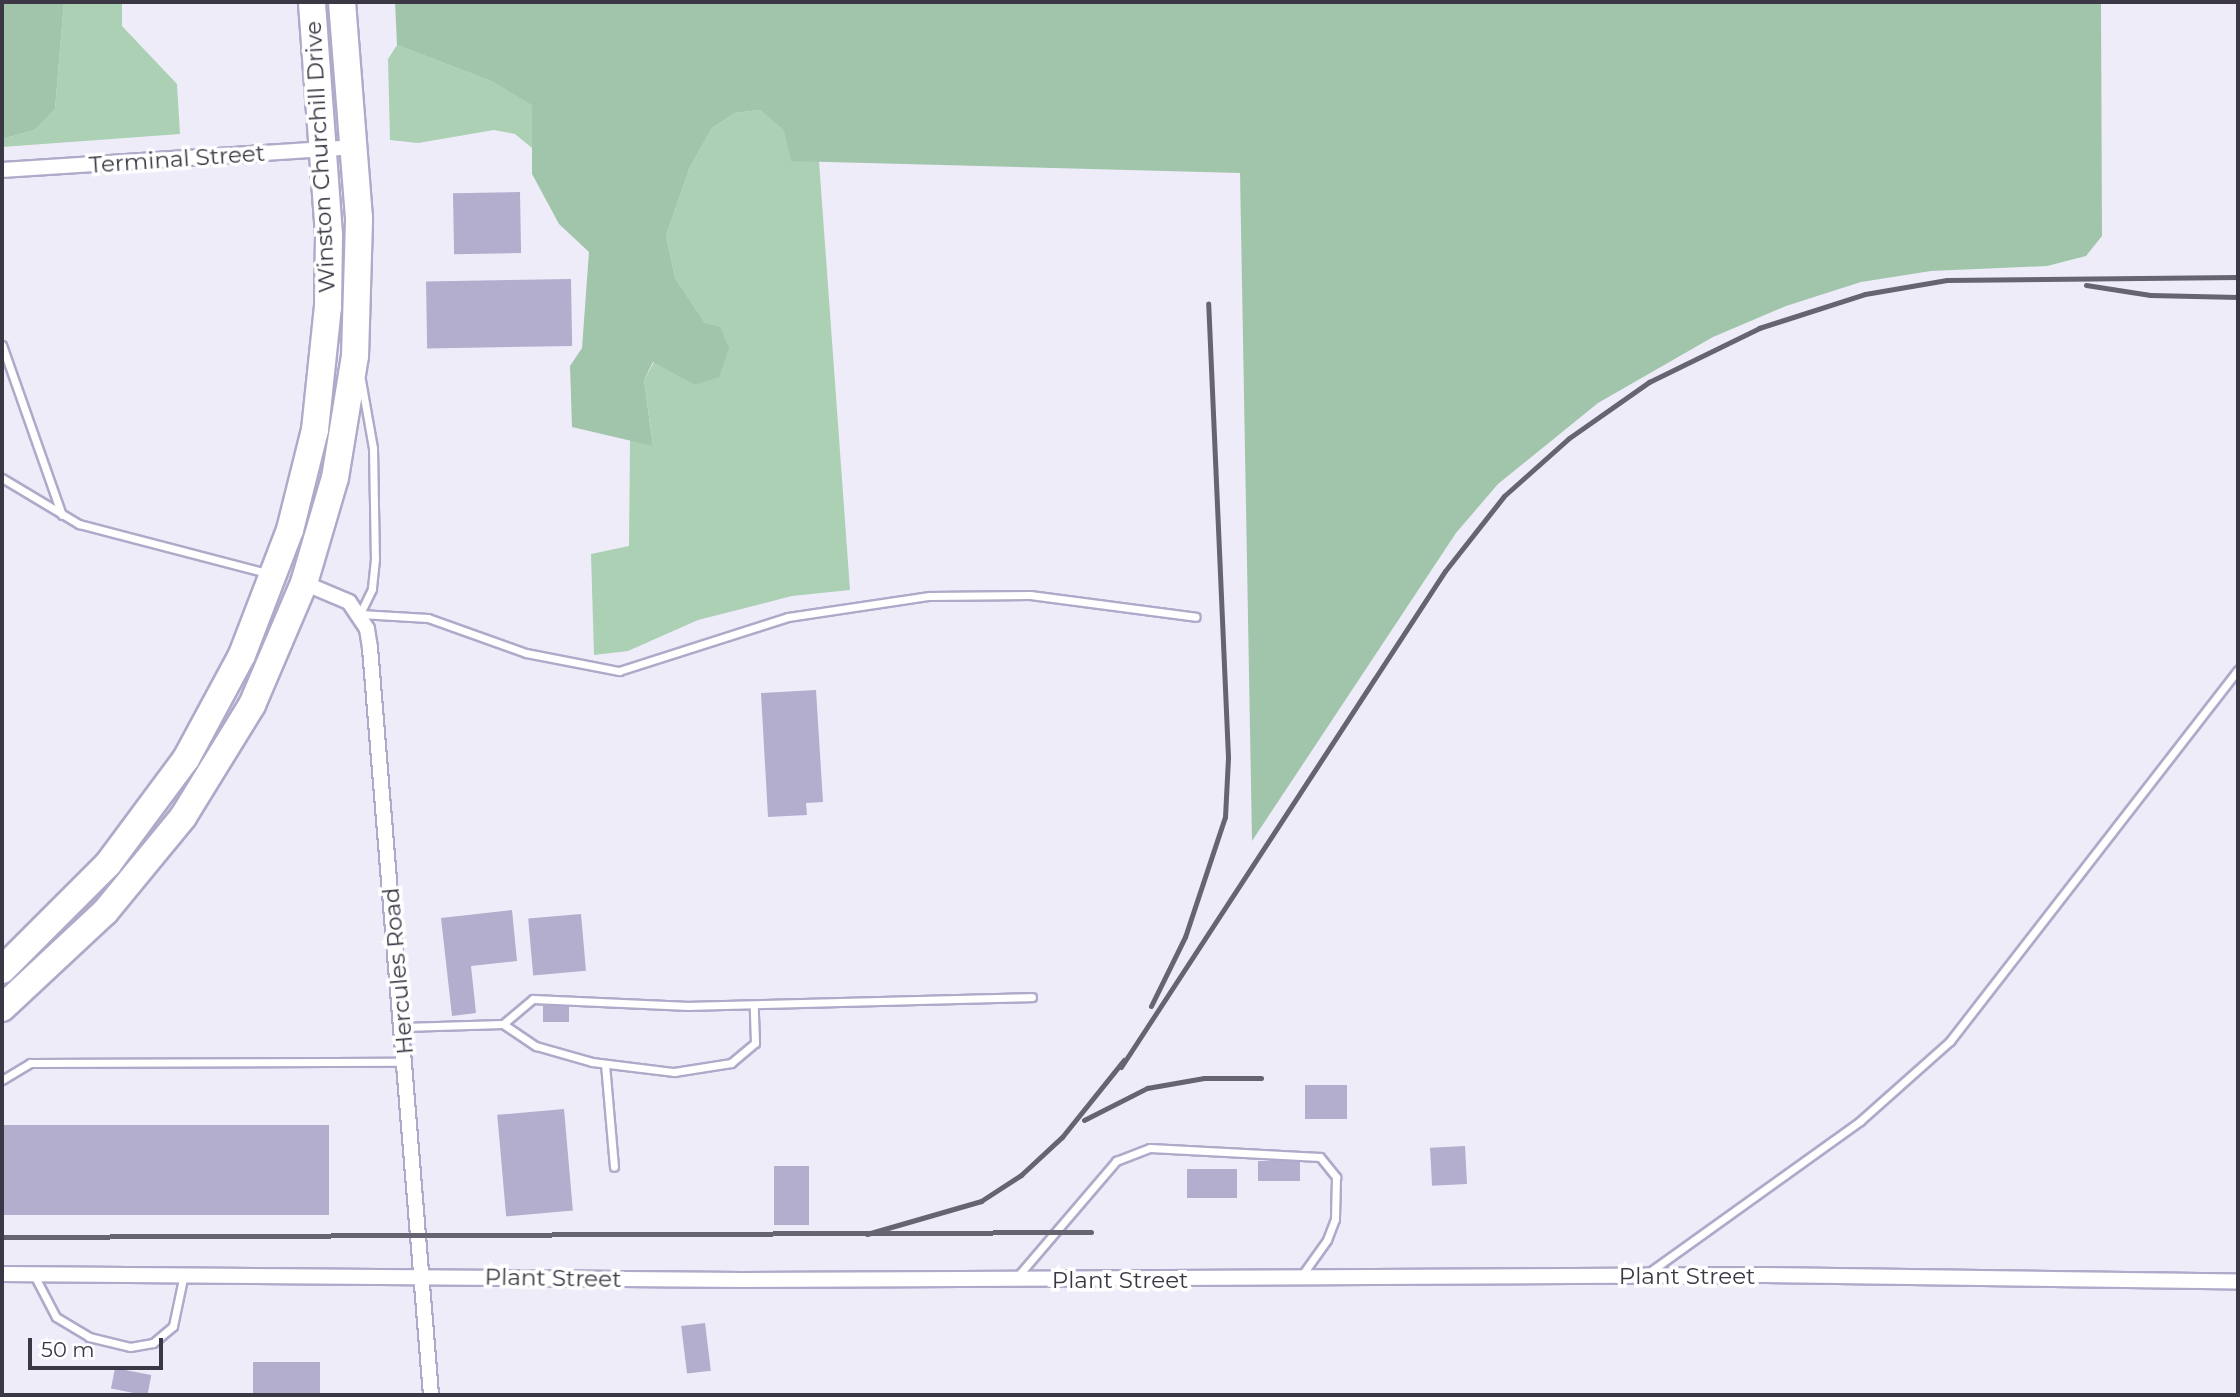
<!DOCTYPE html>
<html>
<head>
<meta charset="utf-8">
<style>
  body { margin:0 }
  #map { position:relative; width:2240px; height:1397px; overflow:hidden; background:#efecfa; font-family:Montserrat,sans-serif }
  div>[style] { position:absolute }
  .green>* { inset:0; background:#abd0b4 }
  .forest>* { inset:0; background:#a0c5aa }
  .building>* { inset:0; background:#b3adce; transform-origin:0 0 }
  .roads { filter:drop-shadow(2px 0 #b1a9c9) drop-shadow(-2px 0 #b1a9c9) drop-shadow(0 2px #b1a9c9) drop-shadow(0 -2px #b1a9c9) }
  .lane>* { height:7px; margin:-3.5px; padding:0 3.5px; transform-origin:3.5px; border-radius:3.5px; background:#fff }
  .street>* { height:14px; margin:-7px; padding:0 7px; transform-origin:7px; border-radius:7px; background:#fff }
  .highway>* { height:26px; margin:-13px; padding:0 13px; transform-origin:13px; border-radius:13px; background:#fff }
  .rail>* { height:5px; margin:-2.5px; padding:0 2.5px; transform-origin:2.5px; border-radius:2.5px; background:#676471 }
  span { translate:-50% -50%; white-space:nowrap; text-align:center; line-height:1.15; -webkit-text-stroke:7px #fff; paint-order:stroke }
  .street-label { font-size:23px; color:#3b3744 }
  .frame { position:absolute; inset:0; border:4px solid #3b3744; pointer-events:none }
  .scale { position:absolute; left:28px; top:1338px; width:135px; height:32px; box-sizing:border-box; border:4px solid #3b3744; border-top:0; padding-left:9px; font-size:21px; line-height:24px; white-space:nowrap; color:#3b3744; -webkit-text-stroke:5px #fff; paint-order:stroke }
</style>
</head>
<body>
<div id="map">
  <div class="green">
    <div style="clip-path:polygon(64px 2px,122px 2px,122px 26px,177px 84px,180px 134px,2px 147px,2px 139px,35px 130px,55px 109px)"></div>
    <div style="clip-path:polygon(397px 45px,491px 81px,533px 105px,532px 148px,515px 134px,494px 130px,418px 143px,390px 140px,388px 59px)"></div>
    <div style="clip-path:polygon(760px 110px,785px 130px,791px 160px,819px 161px,850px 590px,792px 596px,698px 620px,628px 651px,594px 655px,591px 554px,629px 546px,630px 440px,653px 445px,644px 380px,654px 362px,694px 385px,705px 323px,675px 278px,666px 235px,690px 167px,712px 128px,735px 113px)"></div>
  </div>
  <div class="forest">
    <div style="clip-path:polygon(2px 2px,64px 2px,55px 109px,35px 130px,2px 139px)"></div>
    <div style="clip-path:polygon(395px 2px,2101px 2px,2102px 236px,2086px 256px,2047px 266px,1931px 271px,1861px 282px,1786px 306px,1713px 337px,1598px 403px,1498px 484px,1456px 533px,1252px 841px,1240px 173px,791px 161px,784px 130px,760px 110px,735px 113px,712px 128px,690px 167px,666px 235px,675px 278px,705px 323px,720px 327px,729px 348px,719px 377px,694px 385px,653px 362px,644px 380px,653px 446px,572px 427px,570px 366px,582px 348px,589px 252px,559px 224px,532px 174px,532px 105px,491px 81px,397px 45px)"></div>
  </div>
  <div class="building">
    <div style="left:520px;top:192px;width:61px;height:67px;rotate:89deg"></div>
    <div style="left:571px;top:279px;width:67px;height:145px;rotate:89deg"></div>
    <div style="clip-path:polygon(816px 690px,823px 802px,806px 803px,807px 815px,768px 817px,761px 693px)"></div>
    <div style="clip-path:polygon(512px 910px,517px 961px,471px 966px,476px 1013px,452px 1016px,441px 918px)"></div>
    <div style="left:581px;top:914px;width:57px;height:53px;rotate:85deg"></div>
    <div style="left:543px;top:1006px;width:26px;height:16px"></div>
    <div style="left:1305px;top:1085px;width:42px;height:34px"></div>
    <div style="left:564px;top:1109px;width:102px;height:67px;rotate:85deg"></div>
    <div style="left:2px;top:1125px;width:327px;height:90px"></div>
    <div style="left:1465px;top:1146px;width:38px;height:35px;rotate:87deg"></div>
    <div style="left:1258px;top:1161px;width:42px;height:20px"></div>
    <div style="left:774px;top:1166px;width:35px;height:59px"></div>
    <div style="left:1237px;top:1169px;width:29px;height:50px;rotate:90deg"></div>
    <div style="left:705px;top:1323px;width:48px;height:24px;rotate:83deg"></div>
    <div style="left:253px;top:1362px;width:67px;height:33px"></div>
    <div style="left:115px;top:1368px;width:37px;height:21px;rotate:11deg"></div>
  </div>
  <div class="roads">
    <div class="lane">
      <div style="left:2px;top:345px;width:180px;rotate:70.6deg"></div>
      <div style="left:361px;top:380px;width:69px;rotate:80deg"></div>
      <div style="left:373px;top:448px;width:111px;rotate:89deg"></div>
      <div style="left:375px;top:559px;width:30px;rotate:96deg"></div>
      <div style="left:372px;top:589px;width:28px;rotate:116deg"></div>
      <div style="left:360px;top:614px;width:68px;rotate:3.4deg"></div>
      <div style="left:428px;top:618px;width:104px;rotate:19.7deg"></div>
      <div style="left:526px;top:653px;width:95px;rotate:11deg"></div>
      <div style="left:619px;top:671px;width:177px;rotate:-17.7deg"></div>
      <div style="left:788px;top:617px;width:143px;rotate:-8.5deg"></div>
      <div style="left:929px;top:596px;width:101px;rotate:-0.6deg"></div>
      <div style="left:1030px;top:595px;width:167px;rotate:7.5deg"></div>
      <div style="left:2px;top:478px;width:90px;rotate:30.9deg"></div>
      <div style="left:79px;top:524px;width:194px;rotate:14.6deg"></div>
      <div style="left:503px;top:1024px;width:40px;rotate:34deg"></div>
      <div style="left:536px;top:1046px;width:58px;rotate:15.9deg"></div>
      <div style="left:592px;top:1062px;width:83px;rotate:7deg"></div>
      <div style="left:674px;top:1072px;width:58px;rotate:-9deg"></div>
      <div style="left:731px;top:1063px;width:31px;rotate:-40deg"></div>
      <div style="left:755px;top:1043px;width:38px;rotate:-92deg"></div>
      <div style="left:403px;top:1027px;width:100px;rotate:-1.7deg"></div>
      <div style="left:503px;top:1024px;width:39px;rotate:-40deg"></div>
      <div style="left:533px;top:999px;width:156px;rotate:2.6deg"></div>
      <div style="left:689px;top:1006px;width:343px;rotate:-1.5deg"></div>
      <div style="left:605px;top:1064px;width:103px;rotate:85deg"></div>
      <div style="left:2px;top:1080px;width:33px;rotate:-31deg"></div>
      <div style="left:30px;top:1063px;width:376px;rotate:-0.2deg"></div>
      <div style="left:1648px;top:1273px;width:261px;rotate:-35.6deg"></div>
      <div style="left:1860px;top:1121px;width:120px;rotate:-41.6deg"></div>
      <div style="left:1950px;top:1041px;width:470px;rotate:-52.2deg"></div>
      <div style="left:34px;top:1275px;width:47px;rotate:62.4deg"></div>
      <div style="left:56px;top:1317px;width:39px;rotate:31deg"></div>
      <div style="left:89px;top:1337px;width:42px;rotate:13.7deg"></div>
      <div style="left:130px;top:1347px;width:23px;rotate:-10deg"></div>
      <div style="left:153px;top:1343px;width:26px;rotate:-40deg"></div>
      <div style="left:173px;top:1326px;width:53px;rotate:-78.1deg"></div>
      <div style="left:1017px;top:1277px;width:153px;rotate:-49.5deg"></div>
      <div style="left:1116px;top:1161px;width:36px;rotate:-21deg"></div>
      <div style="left:1150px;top:1148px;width:170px;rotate:3deg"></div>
      <div style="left:1320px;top:1157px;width:26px;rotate:51deg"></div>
      <div style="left:1336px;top:1177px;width:42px;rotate:91.4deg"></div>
      <div style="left:1335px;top:1219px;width:22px;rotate:111deg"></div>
      <div style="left:1327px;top:1240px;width:43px;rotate:125.5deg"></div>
    </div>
    <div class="street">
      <div style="left:2px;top:170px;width:352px;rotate:-3.7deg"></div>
      <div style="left:304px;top:583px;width:49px;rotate:22.9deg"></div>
      <div style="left:349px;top:602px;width:32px;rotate:56deg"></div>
      <div style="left:367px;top:629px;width:19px;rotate:81deg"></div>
      <div style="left:370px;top:648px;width:749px;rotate:85.33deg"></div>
      <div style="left:2px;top:1274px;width:740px;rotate:0.46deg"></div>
      <div style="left:742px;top:1280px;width:1022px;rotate:-0.28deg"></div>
      <div style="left:1764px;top:1275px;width:474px;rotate:0.8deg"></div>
    </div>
    <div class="highway">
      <div style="left:2px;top:970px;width:150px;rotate:-45deg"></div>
      <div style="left:108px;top:864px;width:131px;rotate:-53.4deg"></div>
      <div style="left:186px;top:759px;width:118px;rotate:-61.7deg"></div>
      <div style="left:242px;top:655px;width:134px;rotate:-69deg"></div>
      <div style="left:290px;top:530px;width:103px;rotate:-76deg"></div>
      <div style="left:315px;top:430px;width:124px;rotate:-84deg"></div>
      <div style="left:328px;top:307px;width:72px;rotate:-89.2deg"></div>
      <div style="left:329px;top:235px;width:234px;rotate:-94.2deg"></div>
      <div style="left:2px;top:1008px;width:141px;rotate:-43deg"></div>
      <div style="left:105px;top:912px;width:123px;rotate:-50.6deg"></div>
      <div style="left:183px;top:817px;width:132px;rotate:-58.4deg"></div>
      <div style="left:252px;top:705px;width:133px;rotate:-66.9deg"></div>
      <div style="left:304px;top:583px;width:109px;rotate:-73.6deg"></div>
      <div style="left:335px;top:478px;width:124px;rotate:-80.7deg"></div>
      <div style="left:355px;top:356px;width:138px;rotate:-88.3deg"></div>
      <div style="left:359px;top:218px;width:217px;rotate:-94.5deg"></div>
    </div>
  </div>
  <div class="rail">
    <div style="left:2086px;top:285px;width:65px;rotate:8.9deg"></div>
    <div style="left:2150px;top:295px;width:88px;rotate:1.3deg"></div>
    <div style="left:1151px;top:1006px;width:77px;rotate:-63.8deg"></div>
    <div style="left:1185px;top:937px;width:126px;rotate:-71.6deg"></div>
    <div style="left:1225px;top:817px;width:60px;rotate:-87.1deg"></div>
    <div style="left:1228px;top:757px;width:454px;rotate:-92.5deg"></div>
    <div style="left:1121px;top:1067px;width:592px;rotate:-56.85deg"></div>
    <div style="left:1445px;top:571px;width:95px;rotate:-51.8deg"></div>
    <div style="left:1504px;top:496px;width:87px;rotate:-41.7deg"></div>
    <div style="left:1569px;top:438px;width:98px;rotate:-35deg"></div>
    <div style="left:1649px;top:382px;width:123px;rotate:-26.1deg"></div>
    <div style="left:1759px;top:328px;width:111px;rotate:-17.8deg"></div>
    <div style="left:1865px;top:294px;width:83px;rotate:-9.7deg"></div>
    <div style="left:1947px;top:280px;width:291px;rotate:-0.6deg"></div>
    <div style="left:1084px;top:1120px;width:71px;rotate:-26.9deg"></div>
    <div style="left:1147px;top:1088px;width:58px;rotate:-10deg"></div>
    <div style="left:1204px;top:1078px;width:57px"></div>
    <div style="left:867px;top:1234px;width:119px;rotate:-16.1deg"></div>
    <div style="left:981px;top:1201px;width:48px;rotate:-33deg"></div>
    <div style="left:1021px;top:1175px;width:56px;rotate:-42.8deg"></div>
    <div style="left:1062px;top:1137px;width:99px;rotate:-51.2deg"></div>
    <div style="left:2px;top:1237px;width:1089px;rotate:-0.26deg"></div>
  </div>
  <div class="street-label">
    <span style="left:320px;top:157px;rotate:-93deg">Winston Churchill Drive</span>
    <span style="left:177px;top:159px;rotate:-4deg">Terminal Street</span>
    <span style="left:398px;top:971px;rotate:-95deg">Hercules Road</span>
    <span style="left:1687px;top:1276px">Plant Street</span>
    <span style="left:553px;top:1278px;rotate:1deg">Plant Street</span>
    <span style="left:1120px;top:1280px">Plant Street</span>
  </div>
  <div class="frame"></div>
  <div class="scale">50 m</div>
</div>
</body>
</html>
